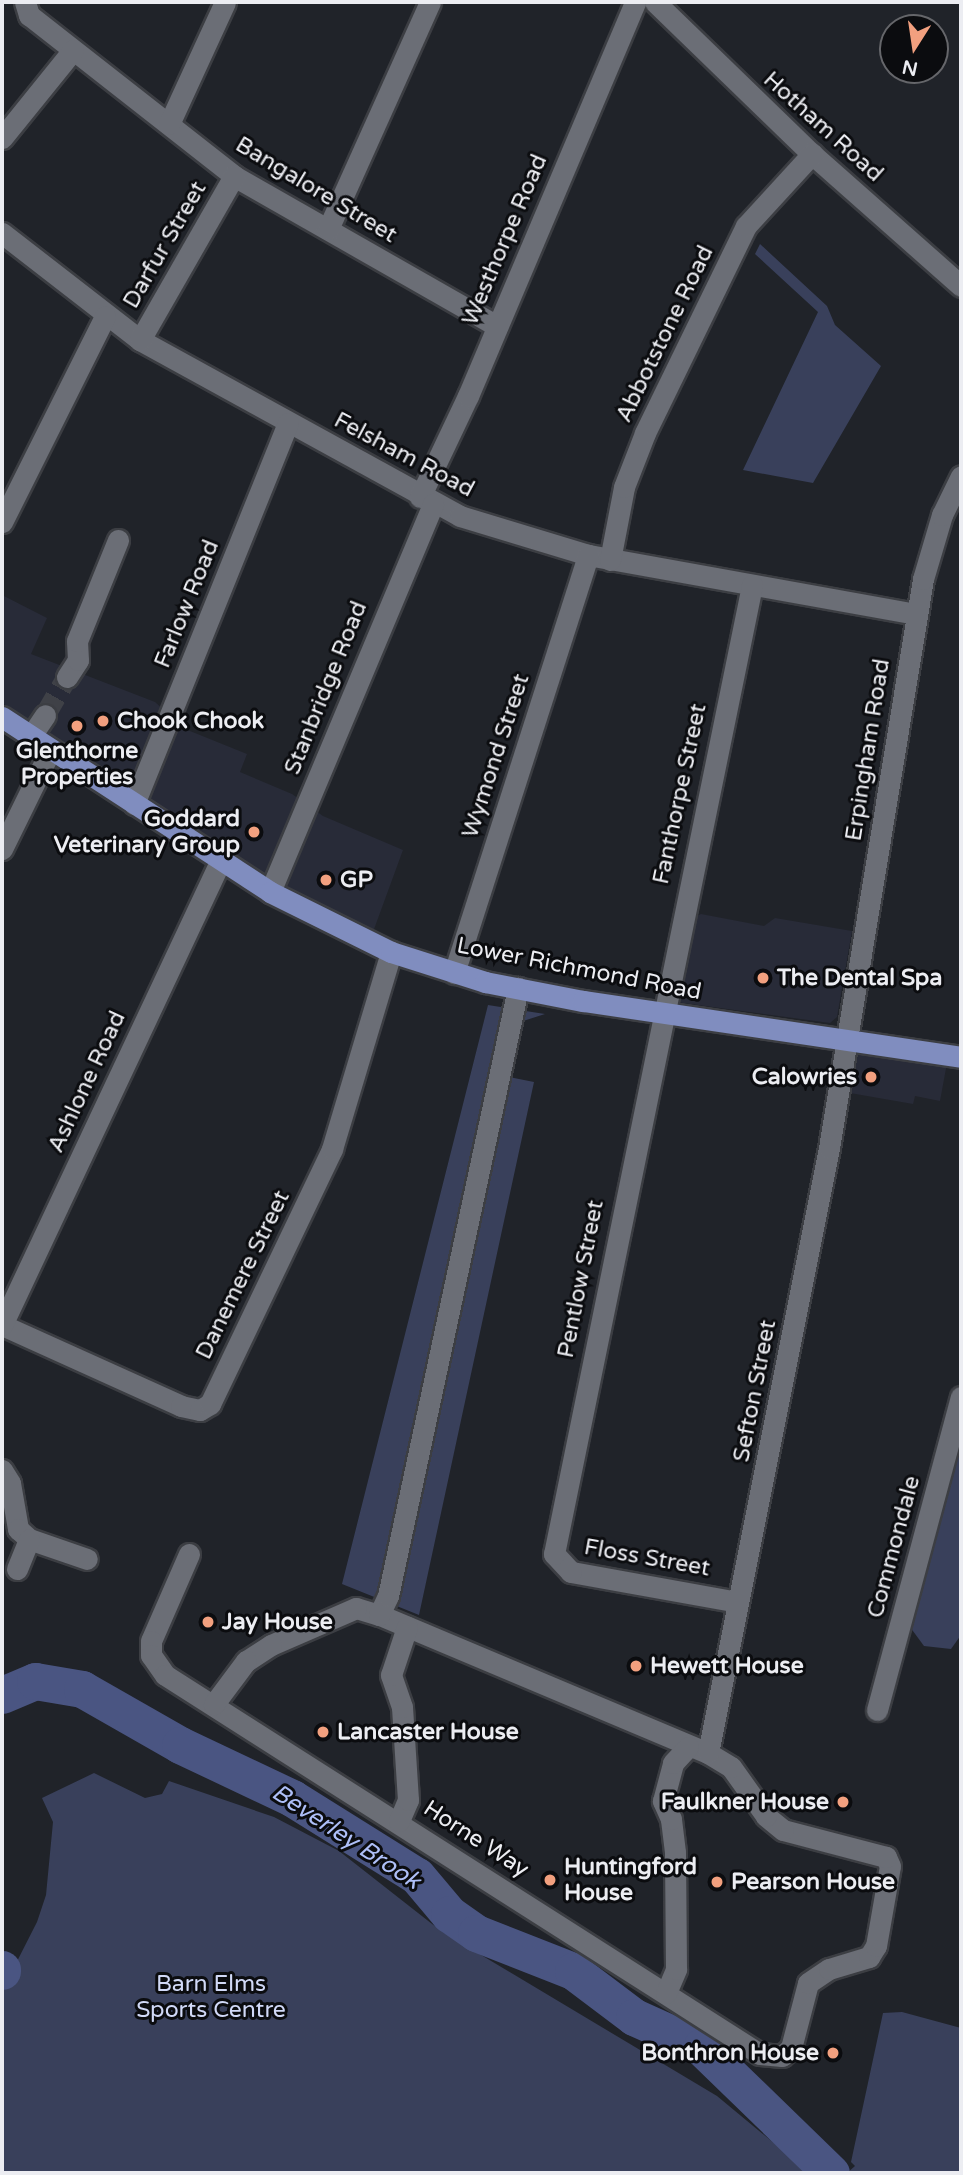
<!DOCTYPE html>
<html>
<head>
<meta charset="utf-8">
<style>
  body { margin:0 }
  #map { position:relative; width:963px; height:2175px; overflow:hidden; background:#202329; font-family:"Varela Round",sans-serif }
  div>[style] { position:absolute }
  .built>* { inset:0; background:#282b38 }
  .green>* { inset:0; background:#39405b }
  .river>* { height:37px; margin:-18.5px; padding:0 18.5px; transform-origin:18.5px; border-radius:18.5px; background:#4a5582 }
  .minor-tunnel>* { height:21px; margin-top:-10.5px; transform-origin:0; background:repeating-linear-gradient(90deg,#3f4147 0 21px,transparent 0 31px) }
  .roads { filter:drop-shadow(2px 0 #3c3e43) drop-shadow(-2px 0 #3c3e43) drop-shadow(0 2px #3c3e43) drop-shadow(0 -2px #3c3e43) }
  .minor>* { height:21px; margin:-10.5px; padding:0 10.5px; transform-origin:10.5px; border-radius:10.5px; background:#6b6e76 }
  .major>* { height:21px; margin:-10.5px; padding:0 10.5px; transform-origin:10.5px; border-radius:10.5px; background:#808dbf }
  .dots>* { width:19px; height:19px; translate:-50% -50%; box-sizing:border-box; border:4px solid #0b0c0f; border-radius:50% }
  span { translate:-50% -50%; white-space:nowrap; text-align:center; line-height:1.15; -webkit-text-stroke:6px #0b0c0f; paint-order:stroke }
  .street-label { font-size:23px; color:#ecedf2 }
  .poi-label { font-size:23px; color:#ecedf2; font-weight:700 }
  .left { translate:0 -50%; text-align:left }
  .right { translate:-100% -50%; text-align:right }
  .park-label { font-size:23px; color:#d1d9f7 }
  .water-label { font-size:24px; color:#aebff8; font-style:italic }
  .frame { position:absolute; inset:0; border:4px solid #ecedf2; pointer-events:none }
  .north { position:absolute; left:879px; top:14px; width:70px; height:70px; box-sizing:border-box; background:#0b0c0f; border:2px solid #65666a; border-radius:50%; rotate:192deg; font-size:19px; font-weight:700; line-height:28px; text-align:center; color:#ecedf2 }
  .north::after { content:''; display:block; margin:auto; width:24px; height:32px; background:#f2a07f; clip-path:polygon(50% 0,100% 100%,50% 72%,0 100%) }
</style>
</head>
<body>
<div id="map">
  <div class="built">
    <div style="clip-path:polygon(2px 595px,47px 618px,31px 654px,155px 702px,185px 729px,247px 754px,240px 772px,292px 794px,323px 816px,403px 850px,373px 932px,260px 873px,2px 703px)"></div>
    <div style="clip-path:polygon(701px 914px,764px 926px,775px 918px,852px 931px,837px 1017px,830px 1023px,676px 1002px,693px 918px)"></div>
    <div style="clip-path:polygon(862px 1052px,947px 1063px,940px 1101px,915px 1096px,913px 1104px,850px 1093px,856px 1056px)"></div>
  </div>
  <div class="green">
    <div style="clip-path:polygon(760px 244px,827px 306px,835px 325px,881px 366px,813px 483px,743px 470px,818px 312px,755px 254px)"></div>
    <div style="clip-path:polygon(488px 1005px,545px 1014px,520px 1022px,509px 1077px,534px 1082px,419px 1615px,342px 1584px)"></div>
    <div style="clip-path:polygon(961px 1431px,961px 1635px,951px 1649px,924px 1646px,910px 1627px)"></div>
    <div style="clip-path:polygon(94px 1773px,145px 1798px,162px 1794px,169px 1781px,274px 1817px,339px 1851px,441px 1931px,717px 2096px,810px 2173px,2px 2173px,2px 1982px,7px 1981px,37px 1922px,46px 1895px,53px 1822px,42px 1798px)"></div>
    <div style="clip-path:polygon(902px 2012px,961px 2028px,961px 2173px,847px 2173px,855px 2166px,851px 2162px,883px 2013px)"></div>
  </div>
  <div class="river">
    <div style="left:2px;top:1695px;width:36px;rotate:-23deg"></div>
    <div style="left:35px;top:1681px;width:48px;rotate:9.7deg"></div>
    <div style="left:82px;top:1689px;width:113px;rotate:29.7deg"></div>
    <div style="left:180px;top:1745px;width:124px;rotate:25.3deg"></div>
    <div style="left:292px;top:1798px;width:147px;rotate:32deg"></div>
    <div style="left:417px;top:1876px;width:50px;rotate:49.9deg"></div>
    <div style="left:449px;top:1914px;width:33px;rotate:35deg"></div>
    <div style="left:476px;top:1933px;width:104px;rotate:21.4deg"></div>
    <div style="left:573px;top:1971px;width:76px;rotate:37deg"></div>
    <div style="left:634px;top:2017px;width:73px;rotate:24.1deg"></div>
    <div style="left:701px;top:2047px;width:181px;rotate:44.1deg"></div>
    <div style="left:2px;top:1969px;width:2px;rotate:90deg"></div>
  </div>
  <div class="minor-tunnel">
    <div style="left:45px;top:715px;width:44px;rotate:-59.9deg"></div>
  </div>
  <div class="roads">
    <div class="minor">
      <div style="left:25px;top:2px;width:14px;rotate:73deg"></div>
      <div style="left:29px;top:15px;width:261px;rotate:38.1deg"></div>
      <div style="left:234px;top:176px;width:303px;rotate:29.7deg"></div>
      <div style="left:655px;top:2px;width:219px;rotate:44.1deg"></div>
      <div style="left:812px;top:154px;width:199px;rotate:41.5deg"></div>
      <div style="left:169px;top:124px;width:134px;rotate:-65.3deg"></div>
      <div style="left:2px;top:138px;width:113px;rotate:-51.1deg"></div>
      <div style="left:328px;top:229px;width:249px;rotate:-65.8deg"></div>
      <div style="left:2px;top:233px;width:175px;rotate:37.8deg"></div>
      <div style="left:140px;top:340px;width:365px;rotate:28.8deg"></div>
      <div style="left:460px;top:516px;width:134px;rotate:16.9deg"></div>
      <div style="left:588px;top:555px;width:334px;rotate:10.2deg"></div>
      <div style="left:140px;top:340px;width:189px;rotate:-60.2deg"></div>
      <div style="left:420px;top:497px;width:112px;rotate:-64.6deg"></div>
      <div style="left:468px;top:396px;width:428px;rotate:-67deg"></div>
      <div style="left:2px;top:522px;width:230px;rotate:-63.4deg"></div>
      <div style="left:610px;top:560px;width:74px;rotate:-79.1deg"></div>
      <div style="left:624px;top:487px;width:58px;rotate:-68.7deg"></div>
      <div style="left:645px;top:433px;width:230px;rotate:-64deg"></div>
      <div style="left:746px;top:226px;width:98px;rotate:-47.5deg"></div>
      <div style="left:67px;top:677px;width:20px;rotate:-57deg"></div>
      <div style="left:78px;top:660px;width:19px;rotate:-93deg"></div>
      <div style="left:77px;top:641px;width:109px;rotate:-67.9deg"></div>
      <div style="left:31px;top:736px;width:25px;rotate:-56deg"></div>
      <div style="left:134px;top:804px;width:411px;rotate:-68deg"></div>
      <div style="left:2px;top:849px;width:111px;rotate:-63.9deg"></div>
      <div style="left:270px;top:892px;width:421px;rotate:-67.2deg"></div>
      <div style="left:454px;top:973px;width:439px;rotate:-72.2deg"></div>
      <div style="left:2px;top:1325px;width:196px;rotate:24.3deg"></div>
      <div style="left:181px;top:1406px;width:19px;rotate:12deg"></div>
      <div style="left:200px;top:1410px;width:12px;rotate:-31deg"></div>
      <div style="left:210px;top:1404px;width:283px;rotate:-64.4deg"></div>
      <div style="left:332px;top:1149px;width:206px;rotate:-73.3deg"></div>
      <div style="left:2px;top:1325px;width:512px;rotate:-64.79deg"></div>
      <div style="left:2px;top:1470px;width:15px;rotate:58deg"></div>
      <div style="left:10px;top:1483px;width:47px;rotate:80.1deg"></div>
      <div style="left:18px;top:1529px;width:15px;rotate:42deg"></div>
      <div style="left:29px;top:1539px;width:61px;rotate:19deg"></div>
      <div style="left:189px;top:1554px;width:95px;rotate:113.6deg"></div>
      <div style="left:151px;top:1641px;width:14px;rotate:90deg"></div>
      <div style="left:151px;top:1655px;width:24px;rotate:55deg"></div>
      <div style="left:165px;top:1675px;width:705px;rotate:32.5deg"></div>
      <div style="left:760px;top:2054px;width:22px;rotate:5deg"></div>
      <div style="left:782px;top:2056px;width:12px;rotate:-42deg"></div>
      <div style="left:791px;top:2048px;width:67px;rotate:-75.3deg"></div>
      <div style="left:808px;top:1983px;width:25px;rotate:-34deg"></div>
      <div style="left:829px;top:1969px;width:42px;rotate:-16.7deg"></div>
      <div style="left:869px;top:1957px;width:13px;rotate:-58deg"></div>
      <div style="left:876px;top:1946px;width:81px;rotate:-80.1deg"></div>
      <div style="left:890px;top:1866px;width:10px;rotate:-114deg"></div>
      <div style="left:886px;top:1857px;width:106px;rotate:-165.3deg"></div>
      <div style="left:783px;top:1830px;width:22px;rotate:-141deg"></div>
      <div style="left:766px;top:1816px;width:60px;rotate:-125.5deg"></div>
      <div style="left:731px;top:1767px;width:27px;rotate:-149deg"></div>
      <div style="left:708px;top:1753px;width:357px;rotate:-157.2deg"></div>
      <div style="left:379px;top:1615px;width:24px;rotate:-163deg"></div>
      <div style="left:356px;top:1608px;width:93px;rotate:156.5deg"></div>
      <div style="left:271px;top:1645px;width:30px;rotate:147deg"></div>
      <div style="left:246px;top:1661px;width:54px;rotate:126.7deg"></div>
      <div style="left:17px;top:1569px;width:32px;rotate:-68deg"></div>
      <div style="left:738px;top:1602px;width:170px;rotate:-169.8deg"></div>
      <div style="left:571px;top:1572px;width:25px;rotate:-133deg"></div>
      <div style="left:554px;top:1554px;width:989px;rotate:-78.45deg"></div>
      <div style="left:379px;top:1615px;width:21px;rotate:-65deg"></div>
      <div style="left:388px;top:1596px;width:622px;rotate:-77.93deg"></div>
      <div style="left:877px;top:1710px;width:324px;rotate:-75deg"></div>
      <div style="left:708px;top:1753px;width:617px;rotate:-78.69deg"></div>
      <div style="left:829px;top:1148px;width:577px;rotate:-80.62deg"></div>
      <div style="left:923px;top:579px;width:67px;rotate:-73.5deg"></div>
      <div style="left:942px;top:515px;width:43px;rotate:-64deg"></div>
      <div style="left:399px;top:1821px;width:23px;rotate:-67deg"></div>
      <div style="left:408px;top:1800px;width:93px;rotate:-93.7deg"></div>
      <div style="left:402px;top:1707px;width:34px;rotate:-109deg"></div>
      <div style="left:391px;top:1675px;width:51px;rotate:-71.6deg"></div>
      <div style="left:666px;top:1993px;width:26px;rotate:-67deg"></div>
      <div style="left:676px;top:1969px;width:117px;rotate:-90.5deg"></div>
      <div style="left:675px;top:1852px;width:33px;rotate:-97deg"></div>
      <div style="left:671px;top:1819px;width:20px;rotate:-114deg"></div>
      <div style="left:663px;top:1801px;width:39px;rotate:-75deg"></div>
      <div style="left:673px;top:1763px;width:22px;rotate:-47deg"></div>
    </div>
    <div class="major">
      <div style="left:2px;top:717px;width:320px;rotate:33.1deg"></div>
      <div style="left:270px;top:892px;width:135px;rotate:26.4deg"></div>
      <div style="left:391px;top:952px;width:99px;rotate:17.7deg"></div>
      <div style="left:485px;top:982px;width:100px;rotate:11deg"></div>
      <div style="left:583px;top:1001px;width:382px;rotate:8.4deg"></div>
    </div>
  </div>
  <div class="dots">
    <div style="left:103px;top:721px;background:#f2a07f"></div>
    <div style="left:77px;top:726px;background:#f2a07f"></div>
    <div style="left:254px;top:832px;background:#f2a07f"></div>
    <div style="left:326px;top:880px;background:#f2a07f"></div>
    <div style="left:763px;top:978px;background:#f2a07f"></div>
    <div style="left:871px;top:1077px;background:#f2a07f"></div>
    <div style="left:208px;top:1622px;background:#f2a07f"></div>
    <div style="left:636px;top:1666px;background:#f2a07f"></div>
    <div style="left:323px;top:1732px;background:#f2a07f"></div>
    <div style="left:843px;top:1802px;background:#f2a07f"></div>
    <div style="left:550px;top:1880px;background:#f2a07f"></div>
    <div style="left:717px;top:1882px;background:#f2a07f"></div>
    <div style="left:833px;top:2053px;background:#f2a07f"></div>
  </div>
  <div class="street-label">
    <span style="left:823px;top:127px;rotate:42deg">Hotham Road</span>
    <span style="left:316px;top:190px;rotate:31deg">Bangalore Street</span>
    <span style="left:505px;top:240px;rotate:-67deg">Westhorpe Road</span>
    <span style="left:165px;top:245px;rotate:-60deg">Darfur Street</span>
    <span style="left:665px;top:334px;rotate:-64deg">Abbotstone Road</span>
    <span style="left:404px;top:455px;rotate:28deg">Felsham Road</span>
    <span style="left:187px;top:604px;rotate:-68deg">Farlow Road</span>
    <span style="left:326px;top:688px;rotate:-68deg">Stanbridge Road</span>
    <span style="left:868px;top:750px;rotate:-81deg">Erpingham Road</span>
    <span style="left:496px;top:756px;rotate:-72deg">Wymond Street</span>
    <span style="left:680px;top:794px;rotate:-78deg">Fanthorpe Street</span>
    <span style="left:579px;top:969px;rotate:11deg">Lower Richmond Road</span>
    <span style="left:87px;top:1082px;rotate:-65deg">Ashlone Road</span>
    <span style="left:243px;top:1275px;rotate:-64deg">Danemere Street</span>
    <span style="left:581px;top:1279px;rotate:-79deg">Pentlow Street</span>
    <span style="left:755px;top:1391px;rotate:-79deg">Sefton Street</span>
    <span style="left:894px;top:1547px;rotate:-75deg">Commondale</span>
    <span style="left:647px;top:1558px;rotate:10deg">Floss Street</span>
    <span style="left:476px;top:1839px;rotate:33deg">Horne Way</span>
  </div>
  <div class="poi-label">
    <span class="left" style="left:117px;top:721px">Chook Chook</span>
    <span style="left:77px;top:764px">Glenthorne<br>Properties</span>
    <span class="right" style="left:240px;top:832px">Goddard<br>Veterinary Group</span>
    <span class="left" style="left:340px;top:880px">GP</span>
    <span class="left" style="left:777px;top:978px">The Dental Spa</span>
    <span class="right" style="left:857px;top:1077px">Calowries</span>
    <span class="left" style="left:222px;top:1622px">Jay House</span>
    <span class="left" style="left:650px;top:1666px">Hewett House</span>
    <span class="left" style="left:337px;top:1732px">Lancaster House</span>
    <span class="right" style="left:829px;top:1802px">Faulkner House</span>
    <span class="left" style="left:564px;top:1880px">Huntingford<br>House</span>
    <span class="left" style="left:731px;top:1882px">Pearson House</span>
    <span class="right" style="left:819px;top:2053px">Bonthron House</span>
  </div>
  <div class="park-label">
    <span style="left:211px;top:1997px">Barn Elms<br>Sports Centre</span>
  </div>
  <div class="water-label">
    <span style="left:346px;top:1837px;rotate:33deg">Beverley Brook</span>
  </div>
  <div class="frame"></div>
  <div class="north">N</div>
</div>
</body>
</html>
